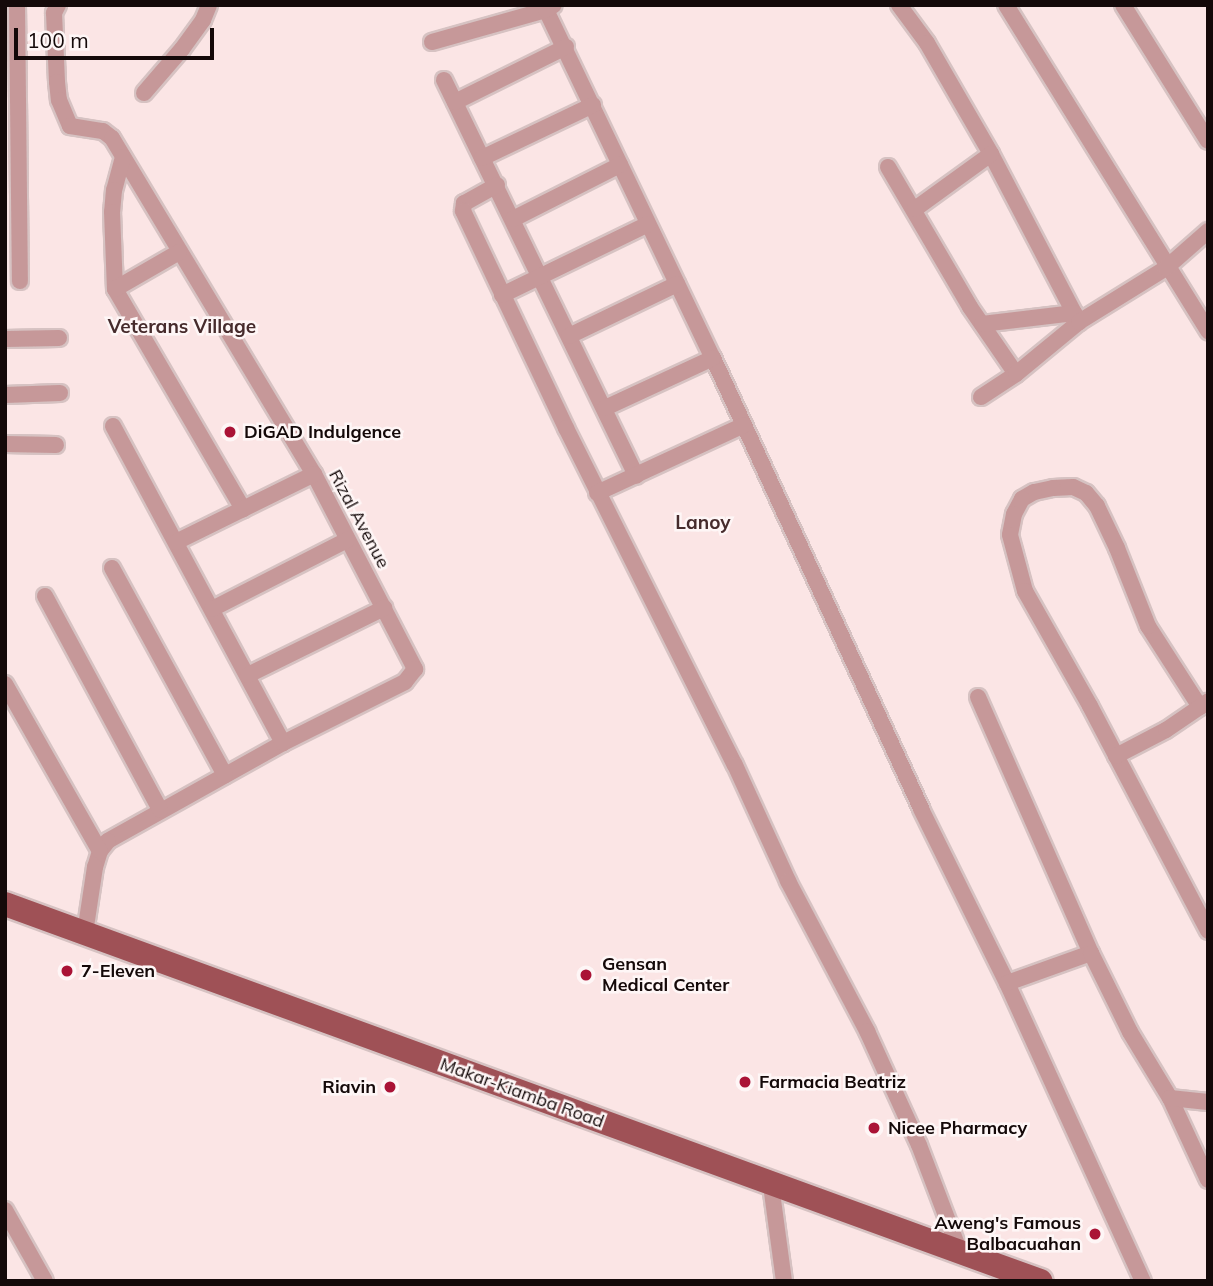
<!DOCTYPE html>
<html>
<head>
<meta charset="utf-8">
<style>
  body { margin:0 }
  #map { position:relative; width:1213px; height:1286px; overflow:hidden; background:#fbe5e5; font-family:Mulish,sans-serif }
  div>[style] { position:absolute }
  .roads { filter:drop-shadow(2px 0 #d6c2c2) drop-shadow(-2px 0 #d6c2c2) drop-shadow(0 2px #d6c2c2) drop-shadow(0 -2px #d6c2c2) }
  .minor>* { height:16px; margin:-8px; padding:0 8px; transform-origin:8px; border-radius:8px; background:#c69899 }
  .primary>* { height:24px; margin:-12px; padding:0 12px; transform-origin:12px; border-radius:12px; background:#9f5156 }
  .dots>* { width:19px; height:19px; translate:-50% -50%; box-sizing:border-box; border:4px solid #fef6f6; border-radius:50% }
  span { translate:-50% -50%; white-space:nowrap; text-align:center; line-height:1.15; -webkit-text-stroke:5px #fef6f6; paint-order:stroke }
  .poi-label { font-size:18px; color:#140909; font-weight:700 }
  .left { translate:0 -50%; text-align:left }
  .right { translate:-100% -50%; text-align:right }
  .street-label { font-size:18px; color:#140909 }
  .neighbourhood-label { font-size:19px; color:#462b2c; font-weight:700 }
  .frame { position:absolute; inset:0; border:7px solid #140909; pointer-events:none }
  .scale { position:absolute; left:14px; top:28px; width:200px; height:32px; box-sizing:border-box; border:4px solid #140909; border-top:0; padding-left:9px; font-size:21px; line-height:24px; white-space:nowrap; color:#140909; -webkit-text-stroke:5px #fef6f6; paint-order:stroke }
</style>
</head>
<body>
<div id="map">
  <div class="roads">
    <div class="minor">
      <div style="left:17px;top:5px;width:276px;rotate:89.4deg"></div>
      <div style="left:58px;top:5px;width:9px;rotate:117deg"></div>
      <div style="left:54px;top:13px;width:69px;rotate:87.5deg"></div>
      <div style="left:57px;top:82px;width:18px;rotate:84deg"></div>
      <div style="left:59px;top:100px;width:28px;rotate:67deg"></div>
      <div style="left:70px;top:126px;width:33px;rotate:9deg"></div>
      <div style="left:103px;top:131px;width:11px;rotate:38deg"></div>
      <div style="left:112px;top:138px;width:392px;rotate:59deg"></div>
      <div style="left:314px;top:474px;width:220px;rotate:62.6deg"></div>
      <div style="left:415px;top:669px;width:16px;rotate:128deg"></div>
      <div style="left:405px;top:682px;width:136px;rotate:153.4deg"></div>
      <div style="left:283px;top:743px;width:201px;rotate:150.8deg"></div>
      <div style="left:108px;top:841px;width:13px;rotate:129deg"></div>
      <div style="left:100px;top:851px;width:17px;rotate:107deg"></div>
      <div style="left:95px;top:867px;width:67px;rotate:98.6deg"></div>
      <div style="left:899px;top:5px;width:47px;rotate:53.6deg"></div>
      <div style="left:927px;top:43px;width:128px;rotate:60deg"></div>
      <div style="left:991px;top:154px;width:190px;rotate:62.4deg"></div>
      <div style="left:1006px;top:5px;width:384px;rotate:58.2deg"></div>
      <div style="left:1123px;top:5px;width:160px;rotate:58deg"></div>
      <div style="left:546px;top:10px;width:386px;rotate:64.4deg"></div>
      <div style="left:713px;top:358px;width:497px;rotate:65.2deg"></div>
      <div style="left:921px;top:809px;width:194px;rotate:63.7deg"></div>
      <div style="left:1007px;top:983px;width:328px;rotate:65.5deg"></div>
      <div style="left:432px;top:42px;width:118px;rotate:-15.7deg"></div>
      <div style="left:546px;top:10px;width:9px;rotate:-32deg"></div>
      <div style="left:444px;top:80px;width:440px;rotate:64.1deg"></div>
      <div style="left:144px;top:93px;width:58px;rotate:-49.2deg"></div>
      <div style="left:182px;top:49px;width:36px;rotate:-54deg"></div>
      <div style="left:203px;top:20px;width:16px;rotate:-68deg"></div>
      <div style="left:455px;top:102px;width:124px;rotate:-26.4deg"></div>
      <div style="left:123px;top:157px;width:34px;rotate:105deg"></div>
      <div style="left:114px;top:190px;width:22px;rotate:95deg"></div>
      <div style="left:112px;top:212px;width:77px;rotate:87.8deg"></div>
      <div style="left:115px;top:289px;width:255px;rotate:59.8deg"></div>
      <div style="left:482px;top:158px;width:123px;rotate:-25.5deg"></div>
      <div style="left:888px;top:167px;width:162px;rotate:59.6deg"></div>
      <div style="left:970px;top:307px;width:81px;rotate:55.5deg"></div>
      <div style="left:497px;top:185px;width:38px;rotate:151deg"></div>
      <div style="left:464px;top:203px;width:8px;rotate:97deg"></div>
      <div style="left:463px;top:211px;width:240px;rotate:64.6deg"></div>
      <div style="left:566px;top:428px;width:377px;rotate:63.4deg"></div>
      <div style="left:735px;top:765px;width:128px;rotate:65.4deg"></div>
      <div style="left:788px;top:881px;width:170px;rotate:62.2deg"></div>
      <div style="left:867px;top:1031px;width:125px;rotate:65.5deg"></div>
      <div style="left:919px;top:1145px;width:112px;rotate:69.1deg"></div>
      <div style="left:915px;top:209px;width:94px;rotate:-35.9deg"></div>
      <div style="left:513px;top:219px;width:120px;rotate:-26.8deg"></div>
      <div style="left:115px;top:289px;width:74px;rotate:-30deg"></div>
      <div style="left:502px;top:295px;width:162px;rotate:-25.9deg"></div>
      <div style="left:982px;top:324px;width:93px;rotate:-6.8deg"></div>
      <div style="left:569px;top:336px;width:120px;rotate:-25.7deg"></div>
      <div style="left:5px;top:339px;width:54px;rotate:-1.1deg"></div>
      <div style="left:5px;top:395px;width:55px;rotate:-2.1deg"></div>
      <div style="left:981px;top:397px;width:42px;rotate:-33.3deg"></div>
      <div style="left:1016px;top:374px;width:82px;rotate:-39.5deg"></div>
      <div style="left:1079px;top:322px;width:102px;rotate:-31.8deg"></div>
      <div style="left:1166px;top:268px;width:56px;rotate:-41.4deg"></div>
      <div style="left:605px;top:408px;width:119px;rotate:-24.8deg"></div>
      <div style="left:113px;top:426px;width:360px;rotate:61.8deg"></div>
      <div style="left:5px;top:444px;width:51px;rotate:1.1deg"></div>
      <div style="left:597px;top:493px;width:162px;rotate:-24.8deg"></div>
      <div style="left:176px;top:542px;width:154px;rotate:-26.2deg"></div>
      <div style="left:112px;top:568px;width:236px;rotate:61.4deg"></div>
      <div style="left:45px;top:596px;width:243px;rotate:61.7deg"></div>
      <div style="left:212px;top:609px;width:152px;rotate:-27.1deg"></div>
      <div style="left:248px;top:675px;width:152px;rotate:-26.2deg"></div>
      <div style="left:5px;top:684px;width:192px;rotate:60.4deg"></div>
      <div style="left:978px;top:697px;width:280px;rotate:66.2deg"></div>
      <div style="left:1091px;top:953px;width:89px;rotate:160.3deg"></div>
      <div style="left:1200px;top:707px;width:96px;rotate:-122.7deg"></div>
      <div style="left:1148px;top:626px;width:84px;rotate:-111.7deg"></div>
      <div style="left:1117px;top:548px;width:47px;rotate:-115.5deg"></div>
      <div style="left:1097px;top:506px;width:17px;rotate:-130deg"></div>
      <div style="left:1086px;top:493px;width:14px;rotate:-155deg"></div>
      <div style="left:1073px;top:487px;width:20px;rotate:177deg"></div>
      <div style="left:1053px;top:488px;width:19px;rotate:168deg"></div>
      <div style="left:1034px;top:492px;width:14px;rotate:150deg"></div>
      <div style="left:1022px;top:499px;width:17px;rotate:118deg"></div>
      <div style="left:1014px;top:514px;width:21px;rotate:101deg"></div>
      <div style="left:1010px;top:535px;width:58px;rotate:75deg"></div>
      <div style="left:1025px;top:591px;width:132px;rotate:60.5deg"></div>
      <div style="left:1090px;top:706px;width:254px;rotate:62.3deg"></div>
      <div style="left:1116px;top:756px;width:56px;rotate:-27.5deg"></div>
      <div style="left:1166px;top:730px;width:50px;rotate:-34.3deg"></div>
      <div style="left:1091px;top:953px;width:88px;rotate:63.7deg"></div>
      <div style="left:1130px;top:1032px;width:77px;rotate:58.8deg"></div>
      <div style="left:1170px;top:1098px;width:90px;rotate:65.1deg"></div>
      <div style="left:1170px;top:1098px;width:38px;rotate:6deg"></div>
      <div style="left:771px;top:1185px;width:97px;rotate:82.3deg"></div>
      <div style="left:5px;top:1210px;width:81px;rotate:60.6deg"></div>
    </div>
    <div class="primary">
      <div style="left:5px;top:904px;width:1102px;rotate:20.01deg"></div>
    </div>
  </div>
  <div class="dots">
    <div style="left:230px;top:432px;background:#aa1336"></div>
    <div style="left:67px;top:971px;background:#aa1336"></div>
    <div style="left:586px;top:975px;background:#aa1336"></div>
    <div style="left:745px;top:1082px;background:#aa1336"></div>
    <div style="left:390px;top:1087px;background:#aa1336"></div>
    <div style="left:874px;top:1128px;background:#aa1336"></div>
    <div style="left:1095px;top:1234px;background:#aa1336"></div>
  </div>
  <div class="poi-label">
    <span class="left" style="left:244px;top:432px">DiGAD Indulgence</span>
    <span class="left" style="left:602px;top:975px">Gensan<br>Medical Center</span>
    <span class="left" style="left:81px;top:971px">7-Eleven</span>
    <span class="left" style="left:759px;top:1082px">Farmacia Beatriz</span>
    <span class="right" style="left:376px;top:1087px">Riavin</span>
    <span class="left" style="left:888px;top:1128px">Nicee Pharmacy</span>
    <span class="right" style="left:1081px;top:1234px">Aweng's Famous<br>Balbacuahan</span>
  </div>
  <div class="street-label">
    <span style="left:359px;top:519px;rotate:62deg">Rizal Avenue</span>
    <span style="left:522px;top:1093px;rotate:20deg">Makar-Kiamba Road</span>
  </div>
  <div class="neighbourhood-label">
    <span style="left:182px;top:327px">Veterans Village</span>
    <span style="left:703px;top:523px">Lanoy</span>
  </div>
  <div class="frame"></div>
  <div class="scale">100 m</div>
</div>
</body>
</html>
